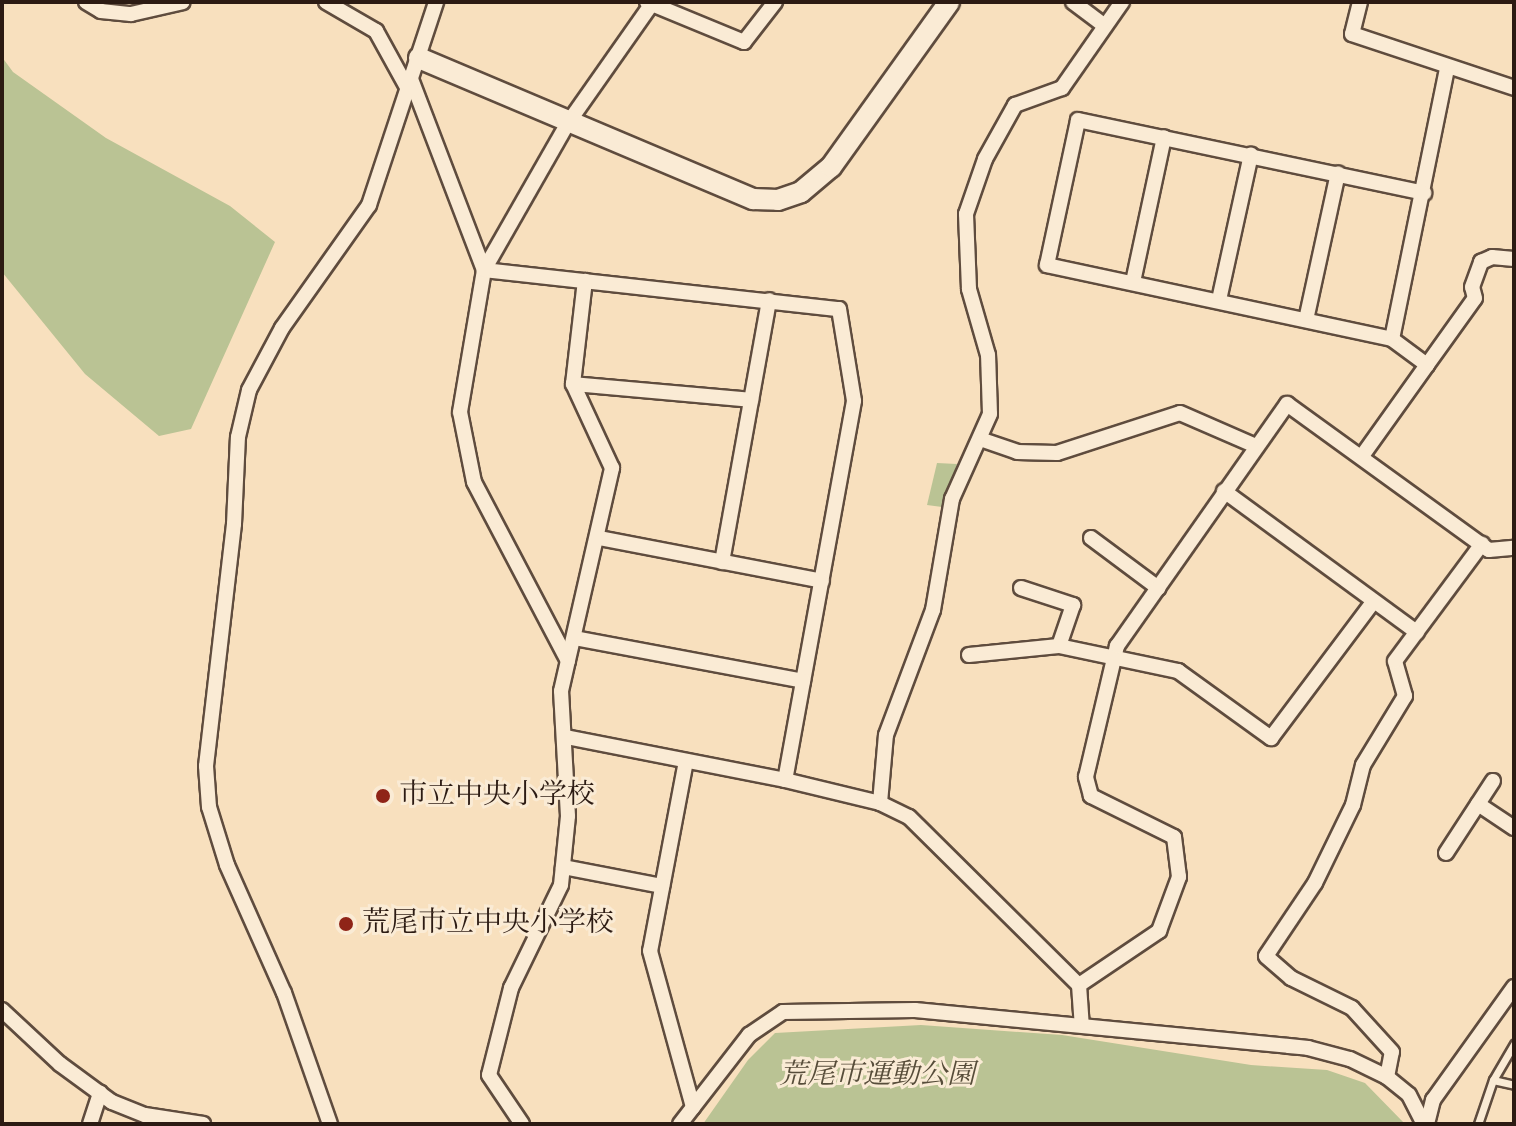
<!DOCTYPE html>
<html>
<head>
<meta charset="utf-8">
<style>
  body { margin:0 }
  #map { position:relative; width:1516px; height:1126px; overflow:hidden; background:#f8e0be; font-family:"Old Standard TT","Noto Serif JP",serif }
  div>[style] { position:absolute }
  .green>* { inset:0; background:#bac394 }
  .roads { filter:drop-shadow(2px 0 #5f4c3e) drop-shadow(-2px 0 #5f4c3e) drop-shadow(0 2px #5f4c3e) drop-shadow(0 -2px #5f4c3e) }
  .lane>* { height:7px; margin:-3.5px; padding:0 3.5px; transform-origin:3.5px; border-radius:3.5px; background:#faebd5 }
  .street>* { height:14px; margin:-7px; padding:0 7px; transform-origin:7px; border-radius:7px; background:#faebd5 }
  .secondary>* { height:20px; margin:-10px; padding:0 10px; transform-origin:10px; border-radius:10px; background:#faebd5 }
  .dots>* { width:22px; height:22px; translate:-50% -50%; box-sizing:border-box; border:4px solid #faebd5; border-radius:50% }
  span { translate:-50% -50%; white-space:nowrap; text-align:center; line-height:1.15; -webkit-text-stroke:6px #faebd5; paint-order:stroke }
  .poi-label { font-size:28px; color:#2c1b13 }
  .left { translate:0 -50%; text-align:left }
  .park-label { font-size:28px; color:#574d3a; font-style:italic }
  .frame { position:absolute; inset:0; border:4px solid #2c1b13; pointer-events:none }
</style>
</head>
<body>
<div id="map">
  <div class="green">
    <div style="clip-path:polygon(2px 57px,13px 72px,106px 138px,230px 206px,275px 242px,191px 429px,159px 436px,85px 374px,2px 272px)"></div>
    <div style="clip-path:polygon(937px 463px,957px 464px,942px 507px,927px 505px)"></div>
    <div style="clip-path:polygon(921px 1025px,1062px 1035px,1251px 1065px,1327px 1070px,1365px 1083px,1405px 1124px,703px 1124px,748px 1060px,775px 1033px)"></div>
  </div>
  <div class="roads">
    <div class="lane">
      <div style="left:1493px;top:1080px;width:22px;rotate:13deg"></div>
      <div style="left:1478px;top:1124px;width:46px;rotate:-71.2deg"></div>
      <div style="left:1493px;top:1080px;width:42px;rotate:-59.7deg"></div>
    </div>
    <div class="street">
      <div style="left:86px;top:2px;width:17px;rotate:31deg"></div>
      <div style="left:101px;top:11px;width:30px;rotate:6deg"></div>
      <div style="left:131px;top:14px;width:53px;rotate:-13deg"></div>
      <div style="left:326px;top:2px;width:58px;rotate:30.1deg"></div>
      <div style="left:376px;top:31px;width:66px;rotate:61.1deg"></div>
      <div style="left:647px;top:2px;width:105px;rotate:22.4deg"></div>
      <div style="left:744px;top:42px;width:51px;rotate:-52.2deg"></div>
      <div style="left:1073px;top:2px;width:39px;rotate:37deg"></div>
      <div style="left:1360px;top:2px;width:33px;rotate:104deg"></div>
      <div style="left:1352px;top:34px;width:171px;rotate:18.4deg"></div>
      <div style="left:411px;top:79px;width:204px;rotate:69.1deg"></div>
      <div style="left:484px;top:270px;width:357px;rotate:6.3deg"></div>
      <div style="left:839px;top:309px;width:93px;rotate:80.7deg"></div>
      <div style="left:854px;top:401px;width:385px;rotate:100.3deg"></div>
      <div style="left:1133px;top:282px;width:148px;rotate:-77.9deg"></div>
      <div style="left:1219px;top:300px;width:149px;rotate:-77.6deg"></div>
      <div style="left:1306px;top:320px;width:150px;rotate:-77.7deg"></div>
      <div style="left:1392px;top:339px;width:276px;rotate:-78.5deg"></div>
      <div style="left:1427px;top:365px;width:82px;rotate:-54.4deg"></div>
      <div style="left:1475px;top:298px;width:11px;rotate:-105deg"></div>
      <div style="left:1472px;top:287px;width:27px;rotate:-70deg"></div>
      <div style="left:1481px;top:262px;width:12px;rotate:-24deg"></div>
      <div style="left:1492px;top:257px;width:22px;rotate:5deg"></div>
      <div style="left:573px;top:384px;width:179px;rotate:5.1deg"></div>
      <div style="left:980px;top:439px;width:39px;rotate:19deg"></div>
      <div style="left:1017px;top:452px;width:40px;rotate:1.4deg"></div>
      <div style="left:1057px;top:453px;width:129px;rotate:-18deg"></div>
      <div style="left:1180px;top:413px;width:83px;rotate:23.5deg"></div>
      <div style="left:1362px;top:456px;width:112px;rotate:-54.5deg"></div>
      <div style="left:1427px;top:365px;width:44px;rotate:-143.4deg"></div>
      <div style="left:1392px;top:339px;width:353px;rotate:-167.9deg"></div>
      <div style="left:1047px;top:265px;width:148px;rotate:-77.9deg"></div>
      <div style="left:1078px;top:120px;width:354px;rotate:11.9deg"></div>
      <div style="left:1224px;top:491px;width:239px;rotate:36.2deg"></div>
      <div style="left:599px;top:538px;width:227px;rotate:10.9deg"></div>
      <div style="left:1091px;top:538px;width:84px;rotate:36.7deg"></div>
      <div style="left:722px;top:562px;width:266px;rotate:-79.8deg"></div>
      <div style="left:1021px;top:588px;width:55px;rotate:18.1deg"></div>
      <div style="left:1073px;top:605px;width:43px;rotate:108.9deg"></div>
      <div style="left:574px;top:638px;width:233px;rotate:10.6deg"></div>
      <div style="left:969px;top:655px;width:90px;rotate:-5.7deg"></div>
      <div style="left:1059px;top:646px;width:122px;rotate:11.9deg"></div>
      <div style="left:1178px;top:671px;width:115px;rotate:35.8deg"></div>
      <div style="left:1271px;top:738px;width:171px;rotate:-53.1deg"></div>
      <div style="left:568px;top:661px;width:202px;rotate:-117.7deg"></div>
      <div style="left:474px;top:482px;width:71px;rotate:-101.3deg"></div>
      <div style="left:460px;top:412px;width:144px;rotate:-80.4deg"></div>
      <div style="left:484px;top:270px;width:169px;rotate:-60.3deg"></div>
      <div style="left:568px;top:123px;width:148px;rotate:-54.9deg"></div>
      <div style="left:566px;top:737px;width:223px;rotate:11.1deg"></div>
      <div style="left:785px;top:780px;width:98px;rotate:13.6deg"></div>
      <div style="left:880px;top:803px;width:32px;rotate:26deg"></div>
      <div style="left:909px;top:817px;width:239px;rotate:44.7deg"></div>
      <div style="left:1079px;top:985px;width:39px;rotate:86deg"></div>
      <div style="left:686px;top:761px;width:193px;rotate:100.7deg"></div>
      <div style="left:650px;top:951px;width:162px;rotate:74.6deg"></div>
      <div style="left:880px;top:803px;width:68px;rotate:-85deg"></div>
      <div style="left:886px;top:735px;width:134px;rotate:-69.4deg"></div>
      <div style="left:933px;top:610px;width:113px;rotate:-80.3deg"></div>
      <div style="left:952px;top:499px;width:93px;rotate:-65.9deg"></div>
      <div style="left:990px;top:414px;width:59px;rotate:-91.9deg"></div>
      <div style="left:988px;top:355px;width:69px;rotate:-106.1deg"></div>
      <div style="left:969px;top:289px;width:75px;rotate:-92.3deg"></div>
      <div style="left:966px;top:214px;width:58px;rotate:-70.9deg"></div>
      <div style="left:985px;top:159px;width:62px;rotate:-60.9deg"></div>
      <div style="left:1015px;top:105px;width:50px;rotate:-19.9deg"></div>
      <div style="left:1062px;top:88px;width:105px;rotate:-55.1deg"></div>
      <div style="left:1478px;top:804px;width:43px;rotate:33.7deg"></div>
      <div style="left:1446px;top:853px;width:86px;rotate:-56.9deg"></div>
      <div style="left:563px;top:867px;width:101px;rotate:10.9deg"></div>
      <div style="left:1079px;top:985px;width:97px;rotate:-34deg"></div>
      <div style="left:1159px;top:931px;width:58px;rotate:-69.7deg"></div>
      <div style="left:1179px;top:877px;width:40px;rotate:-97.1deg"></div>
      <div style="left:1174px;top:837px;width:93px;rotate:-153.7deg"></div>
      <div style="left:1091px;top:796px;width:20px;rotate:-105deg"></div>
      <div style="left:1086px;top:777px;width:135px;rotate:-76.7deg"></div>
      <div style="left:1117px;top:646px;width:296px;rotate:-54.9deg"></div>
      <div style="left:1287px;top:404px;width:249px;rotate:35.9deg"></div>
      <div style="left:1489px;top:550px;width:25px;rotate:-5deg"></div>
      <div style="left:2px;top:1010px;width:79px;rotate:43deg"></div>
      <div style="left:60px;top:1064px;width:64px;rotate:36.2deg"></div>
      <div style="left:112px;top:1102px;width:35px;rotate:22deg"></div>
      <div style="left:145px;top:1115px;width:59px;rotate:8.8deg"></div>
      <div style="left:1387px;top:1077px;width:25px;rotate:-79deg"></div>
      <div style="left:1392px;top:1052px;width:59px;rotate:-132.3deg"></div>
      <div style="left:1352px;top:1008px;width:68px;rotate:-153.8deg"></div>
      <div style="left:1291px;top:978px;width:33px;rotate:-139deg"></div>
      <div style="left:1266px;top:956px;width:88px;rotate:-56.1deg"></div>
      <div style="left:1315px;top:883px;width:87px;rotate:-64deg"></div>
      <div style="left:1353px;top:805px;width:41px;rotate:-76deg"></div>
      <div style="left:1363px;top:765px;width:81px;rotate:-58.7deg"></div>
      <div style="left:1405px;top:696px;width:36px;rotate:-106deg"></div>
      <div style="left:1395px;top:661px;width:146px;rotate:-53.4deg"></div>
      <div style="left:90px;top:1124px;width:33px;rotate:-72deg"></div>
      <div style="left:330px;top:1124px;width:139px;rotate:-109.3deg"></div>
      <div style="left:284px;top:993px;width:140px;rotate:-114deg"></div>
      <div style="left:227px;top:865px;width:61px;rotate:-107.2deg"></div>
      <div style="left:209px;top:807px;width:41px;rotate:-94.2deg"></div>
      <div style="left:206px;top:766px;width:244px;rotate:-83.4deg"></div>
      <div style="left:234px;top:524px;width:87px;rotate:-87.4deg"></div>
      <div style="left:238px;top:437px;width:48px;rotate:-76.8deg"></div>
      <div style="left:249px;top:390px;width:70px;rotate:-62deg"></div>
      <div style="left:282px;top:328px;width:151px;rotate:-54.7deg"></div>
      <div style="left:369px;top:205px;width:214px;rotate:-71.7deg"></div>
      <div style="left:522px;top:1124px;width:59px;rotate:-124deg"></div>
      <div style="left:489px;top:1075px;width:90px;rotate:-75.8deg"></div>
      <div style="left:511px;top:988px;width:114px;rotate:-64.1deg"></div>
      <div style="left:561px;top:885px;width:69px;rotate:-84.2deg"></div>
      <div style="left:568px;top:816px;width:125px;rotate:-93.2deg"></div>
      <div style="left:561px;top:691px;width:229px;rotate:-77.1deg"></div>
      <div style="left:612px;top:468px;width:93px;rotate:-114.9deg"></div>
      <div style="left:573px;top:384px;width:104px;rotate:-83.4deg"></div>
      <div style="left:680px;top:1124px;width:113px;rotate:-52.2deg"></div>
      <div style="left:749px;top:1035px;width:41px;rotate:-34.1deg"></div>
      <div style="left:783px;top:1012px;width:132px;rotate:-0.9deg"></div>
      <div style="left:915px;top:1010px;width:395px;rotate:5.5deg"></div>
      <div style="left:1308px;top:1048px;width:43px;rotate:14.7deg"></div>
      <div style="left:1350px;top:1059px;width:41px;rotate:25.9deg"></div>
      <div style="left:1387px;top:1077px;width:28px;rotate:39deg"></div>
      <div style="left:1409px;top:1095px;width:33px;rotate:63deg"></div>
      <div style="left:1427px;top:1124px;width:25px;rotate:-76deg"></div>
      <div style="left:1433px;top:1100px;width:139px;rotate:-54.4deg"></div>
    </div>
    <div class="secondary">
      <div style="left:419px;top:58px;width:363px;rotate:22.9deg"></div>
      <div style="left:753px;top:199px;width:25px;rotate:2deg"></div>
      <div style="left:778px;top:200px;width:24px;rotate:-19deg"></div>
      <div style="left:801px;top:192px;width:39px;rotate:-40deg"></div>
      <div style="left:831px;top:167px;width:203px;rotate:-54.4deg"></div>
    </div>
  </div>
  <div class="dots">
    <div style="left:383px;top:796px;background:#8f2418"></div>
    <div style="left:346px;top:924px;background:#8f2418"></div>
  </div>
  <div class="poi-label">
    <span class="left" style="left:399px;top:796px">市立中央小学校</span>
    <span class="left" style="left:362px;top:924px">荒尾市立中央小学校</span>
  </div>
  <div class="park-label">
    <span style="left:877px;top:1076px">荒尾市運動公園</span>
  </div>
  <div class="frame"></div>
</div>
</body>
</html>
